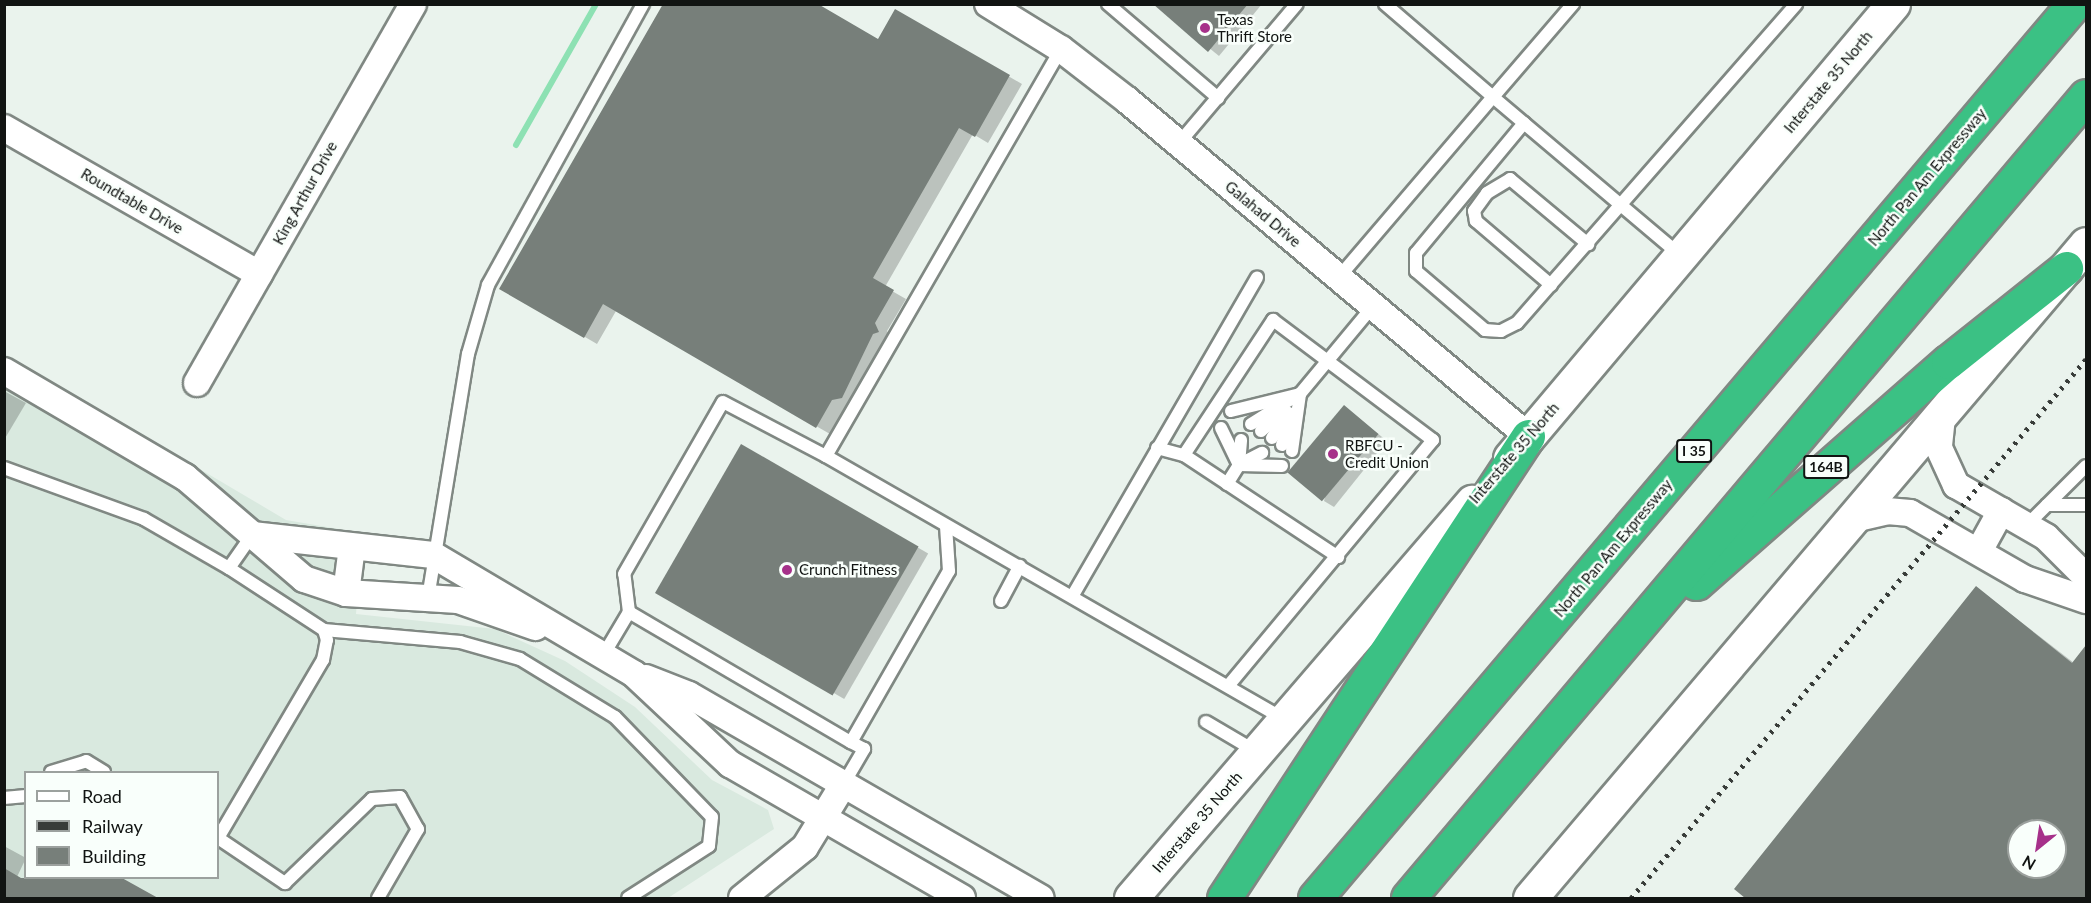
<!DOCTYPE html>
<html>
<head>
<meta charset="utf-8">
<style>
  body { margin:0 }
  #map { position:relative; width:2091px; height:903px; overflow:hidden; background:#eaf3ed; font-family:Lato,sans-serif }
  div>[style] { position:absolute }
  .built>* { inset:0; background:#d9e9df }
  .shadow>* { inset:0; background:#0003; transform-origin:0 0 }
  .stream>* { height:6px; margin:-3px; padding:0 3px; transform-origin:3px; border-radius:3px; background:#8de1b3 }
  .building>* { inset:0; background:#777f7a; transform-origin:0 0 }
  .roads { filter:drop-shadow(2px 0 #808883) drop-shadow(-2px 0 #808883) drop-shadow(0 2px #808883) drop-shadow(0 -2px #808883) }
  .lane>* { height:12px; margin:-6px; padding:0 6px; transform-origin:6px; border-radius:6px; background:#fff }
  .street>* { height:26px; margin:-13px; padding:0 13px; transform-origin:13px; border-radius:13px; background:#fff }
  .secondary>* { height:33px; margin:-16.5px; padding:0 16.5px; transform-origin:16.5px; border-radius:16.5px; background:#fff }
  .highway>* { height:33px; margin:-16.5px; padding:0 16.5px; transform-origin:16.5px; border-radius:16.5px; background:#3bc184 }
  .rail>* { height:4.5px; margin-top:-2.25px; transform-origin:0; background:repeating-linear-gradient(90deg,#383c39 0 3px,transparent 0 9px) }
  .dots>* { width:16px; height:16px; translate:-50% -50%; box-sizing:border-box; border:3px solid #f9fffb; border-radius:50% }
  span { translate:-50% -50%; white-space:nowrap; text-align:center; line-height:1.15; -webkit-text-stroke:5px #f9fffb; paint-order:stroke }
  .shield-label span { padding:2px 4px; background:#f9fffb; border:2px solid; border-radius:4px; -webkit-text-stroke-width:0 }
  .shield-label { font-size:14px; color:#111412; font-weight:700 }
  .poi-label { font-size:15px; color:#111412 }
  .left { translate:0 -50%; text-align:left }
  .street-label { font-size:15px; color:#111412 }
  .frame { position:absolute; inset:0; border:6px solid #111412; pointer-events:none }
  .legend { position:absolute; left:24px; top:771px; width:195px; height:108px; box-sizing:border-box; background:#f9fffb; border:2px solid #9ca19e; margin:0; padding:8px 10px; list-style:none; font-size:18px; color:#111412 }
  .legend li { display:flex; align-items:center; gap:12px; height:30px }
  .legend b { width:30px; border:2px solid #9ca19e }
  .north { position:absolute; left:2007px; top:819px; width:60px; height:60px; box-sizing:border-box; background:#f9fffb; border:2px solid #9ca19e; border-radius:50%; rotate:210deg; font-size:16px; font-weight:700; line-height:24px; text-align:center; color:#111412 }
  .north::after { content:''; display:block; margin:auto; width:21px; height:27px; background:#a6318a; clip-path:polygon(50% 0,100% 100%,50% 72%,0 100%) }
</style>
</head>
<body>
<div id="map">
  <div class="built">
    <div style="clip-path:polygon(evenodd,5px 354px,286px 520px,362px 533px,356px 614px,495px 629px,565px 661px,635px 707px,712px 780px,768px 810px,774px 829px,668px 898px,5px 898px,5px 354px,26px 772px,218px 772px,218px 878px,26px 878px,26px 772px)"></div>
  </div>
  <div class="shadow">
    <div style="clip-path:polygon(1155px 4px,1262px 4px,1219px 56px)"></div>
    <div style="clip-path:polygon(896px 11px,1022px 84px,988px 143px,973px 134px,885px 287px,906px 299px,887px 331px,891px 339px,855px 405px,846px 406px,830px 434px,616px 311px,597px 344px,501px 288px,879px 41px)"></div>
    <div style="clip-path:polygon(4px 391px,26px 403px,4px 440px)"></div>
    <div style="clip-path:polygon(1345px 407px,1387px 441px,1334px 507px,1324px 501px)"></div>
    <div style="left:742px;top:446px;width:215px;height:168px;rotate:30deg"></div>
    <div style="clip-path:polygon(evenodd,1977px 588px,2074px 663px,2086px 653px,2086px 898px,1747px 898px,1736px 889px,1977px 588px,2019px 831px,2055px 831px,2055px 867px,2019px 867px,2019px 831px)"></div>
    <div style="clip-path:polygon(4px 846px,26px 858px,17px 877px,28px 883px,31px 878px,119px 878px,156px 898px,4px 898px)"></div>
  </div>
  <div class="stream">
    <div style="left:516px;top:145px;width:162px;rotate:-60.4deg"></div>
  </div>
  <div class="building">
    <div style="clip-path:polygon(663px 4px,818px 4px,878px 39px,895px 9px,1010px 75px,975px 137px,959px 128px,873px 278px,894px 290px,875px 323px,879px 332px,873px 334px,842px 398px,832px 400px,816px 428px,603px 304px,584px 338px,499px 289px)"></div>
    <div style="clip-path:polygon(1153px 4px,1248px 4px,1208px 52px)"></div>
    <div style="left:1344px;top:405px;width:45px;height:88px;rotate:40deg"></div>
    <div style="left:741px;top:444px;width:205px;height:172px;rotate:30deg"></div>
    <div style="clip-path:polygon(evenodd,1976px 586px,2072px 663px,2086px 645px,2086px 898px,1745px 898px,1734px 889px,1976px 586px,2019px 831px,2055px 831px,2055px 867px,2019px 867px,2019px 831px)"></div>
    <div style="clip-path:polygon(4px 868px,21px 878px,122px 878px,158px 898px,4px 898px)"></div>
  </div>
  <div class="roads">
    <div class="lane">
      <div style="left:1108px;top:4px;width:145px;rotate:40.5deg"></div>
      <div style="left:1385px;top:4px;width:143px;rotate:40.7deg"></div>
      <div style="left:1493px;top:97px;width:123px;rotate:-49.3deg"></div>
      <div style="left:1061px;top:49px;width:470px;rotate:120deg"></div>
      <div style="left:826px;top:456px;width:528px;rotate:29.87deg"></div>
      <div style="left:1524px;top:123px;width:169px;rotate:129.7deg"></div>
      <div style="left:1416px;top:253px;width:18px;rotate:90deg"></div>
      <div style="left:1416px;top:271px;width:91px;rotate:40.5deg"></div>
      <div style="left:1485px;top:330px;width:16px;rotate:4deg"></div>
      <div style="left:1501px;top:331px;width:18px;rotate:-27deg"></div>
      <div style="left:1517px;top:323px;width:424px;rotate:-48.8deg"></div>
      <div style="left:1179px;top:143px;width:182px;rotate:-49.7deg"></div>
      <div style="left:1339px;top:277px;width:237px;rotate:-49.5deg"></div>
      <div style="left:1493px;top:97px;width:245px;rotate:40.2deg"></div>
      <div style="left:1551px;top:285px;width:99px;rotate:-139.5deg"></div>
      <div style="left:1476px;top:221px;width:10px;rotate:-101deg"></div>
      <div style="left:1474px;top:211px;width:22px;rotate:-54deg"></div>
      <div style="left:1487px;top:193px;width:27px;rotate:-31deg"></div>
      <div style="left:1510px;top:179px;width:102px;rotate:39.8deg"></div>
      <div style="left:1231px;top:411px;width:71px;rotate:-13.8deg"></div>
      <div style="left:1251px;top:424px;width:47px;rotate:-32deg"></div>
      <div style="left:1221px;top:428px;width:41px;rotate:64.1deg"></div>
      <div style="left:1261px;top:431px;width:28px;rotate:-42deg"></div>
      <div style="left:1272px;top:438px;width:30px;rotate:-57deg"></div>
      <div style="left:1282px;top:445px;width:26px;rotate:-69deg"></div>
      <div style="left:1157px;top:448px;width:28px;rotate:15deg"></div>
      <div style="left:1184px;top:455px;width:162px;rotate:-56.6deg"></div>
      <div style="left:1273px;top:320px;width:200px;rotate:36.9deg"></div>
      <div style="left:1433px;top:440px;width:320px;rotate:129.8deg"></div>
      <div style="left:1292px;top:451px;width:58px;rotate:-82deg"></div>
      <div style="left:1300px;top:394px;width:116px;rotate:-50.3deg"></div>
      <div style="left:1184px;top:455px;width:185px;rotate:33.5deg"></div>
      <div style="left:1239px;top:464px;width:24px;rotate:-85deg"></div>
      <div style="left:1240px;top:464px;width:25px;rotate:-27deg"></div>
      <div style="left:4px;top:468px;width:149px;rotate:20deg"></div>
      <div style="left:144px;top:519px;width:98px;rotate:30deg"></div>
      <div style="left:1227px;top:484px;width:22px;rotate:-58deg"></div>
      <div style="left:1239px;top:465px;width:43px;rotate:1.3deg"></div>
      <div style="left:2047px;top:505px;width:39px"></div>
      <div style="left:2026px;top:526px;width:85px;rotate:-45deg"></div>
      <div style="left:1073px;top:595px;width:367px;rotate:-59.9deg"></div>
      <div style="left:428px;top:598px;width:247px;rotate:-80.7deg"></div>
      <div style="left:468px;top:354px;width:72px;rotate:-73.8deg"></div>
      <div style="left:488px;top:285px;width:321px;rotate:-61.1deg"></div>
      <div style="left:1001px;top:601px;width:40px;rotate:-62deg"></div>
      <div style="left:629px;top:612px;width:38px;rotate:-97deg"></div>
      <div style="left:624px;top:574px;width:198px;rotate:-60.1deg"></div>
      <div style="left:723px;top:402px;width:116px;rotate:27.7deg"></div>
      <div style="left:324px;top:630px;width:137px;rotate:5deg"></div>
      <div style="left:460px;top:642px;width:62px;rotate:15.8deg"></div>
      <div style="left:520px;top:659px;width:111px;rotate:31.4deg"></div>
      <div style="left:615px;top:717px;width:139px;rotate:45.9deg"></div>
      <div style="left:712px;top:817px;width:29px;rotate:96deg"></div>
      <div style="left:709px;top:846px;width:96px;rotate:147.3deg"></div>
      <div style="left:604px;top:654px;width:49px;rotate:-59.2deg"></div>
      <div style="left:629px;top:612px;width:257px;rotate:30.4deg"></div>
      <div style="left:1206px;top:722px;width:59px;rotate:30.5deg"></div>
      <div style="left:51px;top:772px;width:37px;rotate:-17deg"></div>
      <div style="left:86px;top:761px;width:21px;rotate:31deg"></div>
      <div style="left:843px;top:785px;width:42px;rotate:-59.7deg"></div>
      <div style="left:864px;top:749px;width:15px;rotate:-152deg"></div>
      <div style="left:851px;top:742px;width:197px;rotate:-60.2deg"></div>
      <div style="left:949px;top:571px;width:45px;rotate:-93.8deg"></div>
      <div style="left:4px;top:798px;width:22px;rotate:-5deg"></div>
      <div style="left:218px;top:838px;width:207px;rotate:-59.5deg"></div>
      <div style="left:323px;top:660px;width:20px;rotate:-79deg"></div>
      <div style="left:327px;top:640px;width:10px;rotate:-107deg"></div>
      <div style="left:324px;top:630px;width:113px;rotate:-146.9deg"></div>
      <div style="left:229px;top:568px;width:40px;rotate:-55.1deg"></div>
      <div style="left:218px;top:838px;width:81px;rotate:33.9deg"></div>
      <div style="left:285px;top:883px;width:121px;rotate:-44deg"></div>
      <div style="left:372px;top:799px;width:28px;rotate:-4deg"></div>
      <div style="left:400px;top:797px;width:37px;rotate:61deg"></div>
      <div style="left:418px;top:829px;width:80px;rotate:120.1deg"></div>
    </div>
    <div class="street">
      <div style="left:988px;top:4px;width:86px;rotate:31.7deg"></div>
      <div style="left:1061px;top:49px;width:83px;rotate:37.7deg"></div>
      <div style="left:1127px;top:100px;width:523px;rotate:39.96deg"></div>
      <div style="left:4px;top:128px;width:294px;rotate:29.8deg"></div>
      <div style="left:4px;top:371px;width:210px;rotate:30.4deg"></div>
      <div style="left:185px;top:477px;width:157px;rotate:40.6deg"></div>
      <div style="left:304px;top:579px;width:44px;rotate:18.4deg"></div>
      <div style="left:346px;top:593px;width:112px;rotate:3.6deg"></div>
      <div style="left:458px;top:600px;width:82px;rotate:19.3deg"></div>
      <div style="left:197px;top:383px;width:436px;rotate:-60.3deg"></div>
      <div style="left:1942px;top:417px;width:31px;rotate:96deg"></div>
      <div style="left:1939px;top:448px;width:41px;rotate:65.3deg"></div>
      <div style="left:1956px;top:485px;width:104px;rotate:30deg"></div>
      <div style="left:2046px;top:537px;width:57px;rotate:45deg"></div>
      <div style="left:1849px;top:520px;width:39px;rotate:-13deg"></div>
      <div style="left:1887px;top:511px;width:23px;rotate:5deg"></div>
      <div style="left:1910px;top:513px;width:133px;rotate:29.9deg"></div>
      <div style="left:2025px;top:579px;width:65px;rotate:19deg"></div>
      <div style="left:252px;top:535px;width:182px;rotate:6.3deg"></div>
      <div style="left:433px;top:555px;width:234px;rotate:30.6deg"></div>
      <div style="left:634px;top:674px;width:132px;rotate:43.2deg"></div>
      <div style="left:730px;top:764px;width:268px;rotate:30deg"></div>
      <div style="left:1979px;top:551px;width:46px;rotate:-61.2deg"></div>
      <div style="left:346px;top:593px;width:46px;rotate:-82.6deg"></div>
      <div style="left:646px;top:678px;width:46px;rotate:21.6deg"></div>
      <div style="left:689px;top:695px;width:406px;rotate:30deg"></div>
      <div style="left:742px;top:898px;width:81px;rotate:-39deg"></div>
      <div style="left:805px;top:847px;width:73px;rotate:-58.5deg"></div>
    </div>
    <div class="secondary">
      <div style="left:1510px;top:458px;width:594px;rotate:-49.85deg"></div>
      <div style="left:1131px;top:898px;width:523px;rotate:-49.27deg"></div>
      <div style="left:1530px;top:898px;width:858px;rotate:-49.63deg"></div>
    </div>
    <div class="highway">
      <div style="left:1696px;top:583px;width:335px;rotate:-41.3deg"></div>
      <div style="left:1948px;top:362px;width:151px;rotate:-38.5deg"></div>
      <div style="left:1224px;top:898px;width:553px;rotate:-56.65deg"></div>
      <div style="left:1315px;top:898px;width:1173px;rotate:-49.67deg"></div>
      <div style="left:1408px;top:898px;width:1050px;rotate:-49.79deg"></div>
    </div>
  </div>
  <div class="rail">
    <div style="left:1631px;top:898px;width:705px;rotate:-49.83deg"></div>
  </div>
  <div class="dots">
    <div style="left:1205px;top:28px;background:#a6318a"></div>
    <div style="left:1333px;top:454px;background:#a6318a"></div>
    <div style="left:787px;top:570px;background:#a6318a"></div>
  </div>
  <div class="shield-label">
    <span style="left:1694px;top:451px">I 35</span>
    <span style="left:1826px;top:467px">164B</span>
  </div>
  <div class="poi-label">
    <span class="left" style="left:1217px;top:28px">Texas<br>Thrift Store</span>
    <span class="left" style="left:1345px;top:454px">RBFCU -<br>Credit Union</span>
    <span class="left" style="left:799px;top:570px">Crunch Fitness</span>
  </div>
  <div class="street-label">
    <span style="left:1828px;top:82px;rotate:-50deg">Interstate 35 North</span>
    <span style="left:1927px;top:177px;rotate:-50deg">North Pan Am Expressway</span>
    <span style="left:305px;top:193px;rotate:-61deg">King Arthur Drive</span>
    <span style="left:132px;top:201px;rotate:30deg">Roundtable Drive</span>
    <span style="left:1263px;top:214px;rotate:40deg">Galahad Drive</span>
    <span style="left:1514px;top:453px;rotate:-49deg">Interstate 35 North</span>
    <span style="left:1613px;top:548px;rotate:-50deg">North Pan Am Expressway</span>
    <span style="left:1197px;top:822px;rotate:-49deg">Interstate 35 North</span>
  </div>
  <div class="frame"></div>
  <ul class="legend">
  <li><b style="height:8px;background:#fff"></b>Road</li>
  <li><b style="height:8px;background:#383c39"></b>Railway</li>
  <li><b style="height:16px;background:#777f7a"></b>Building</li>
  </ul>
  <div class="north">N</div>
</div>
</body>
</html>
